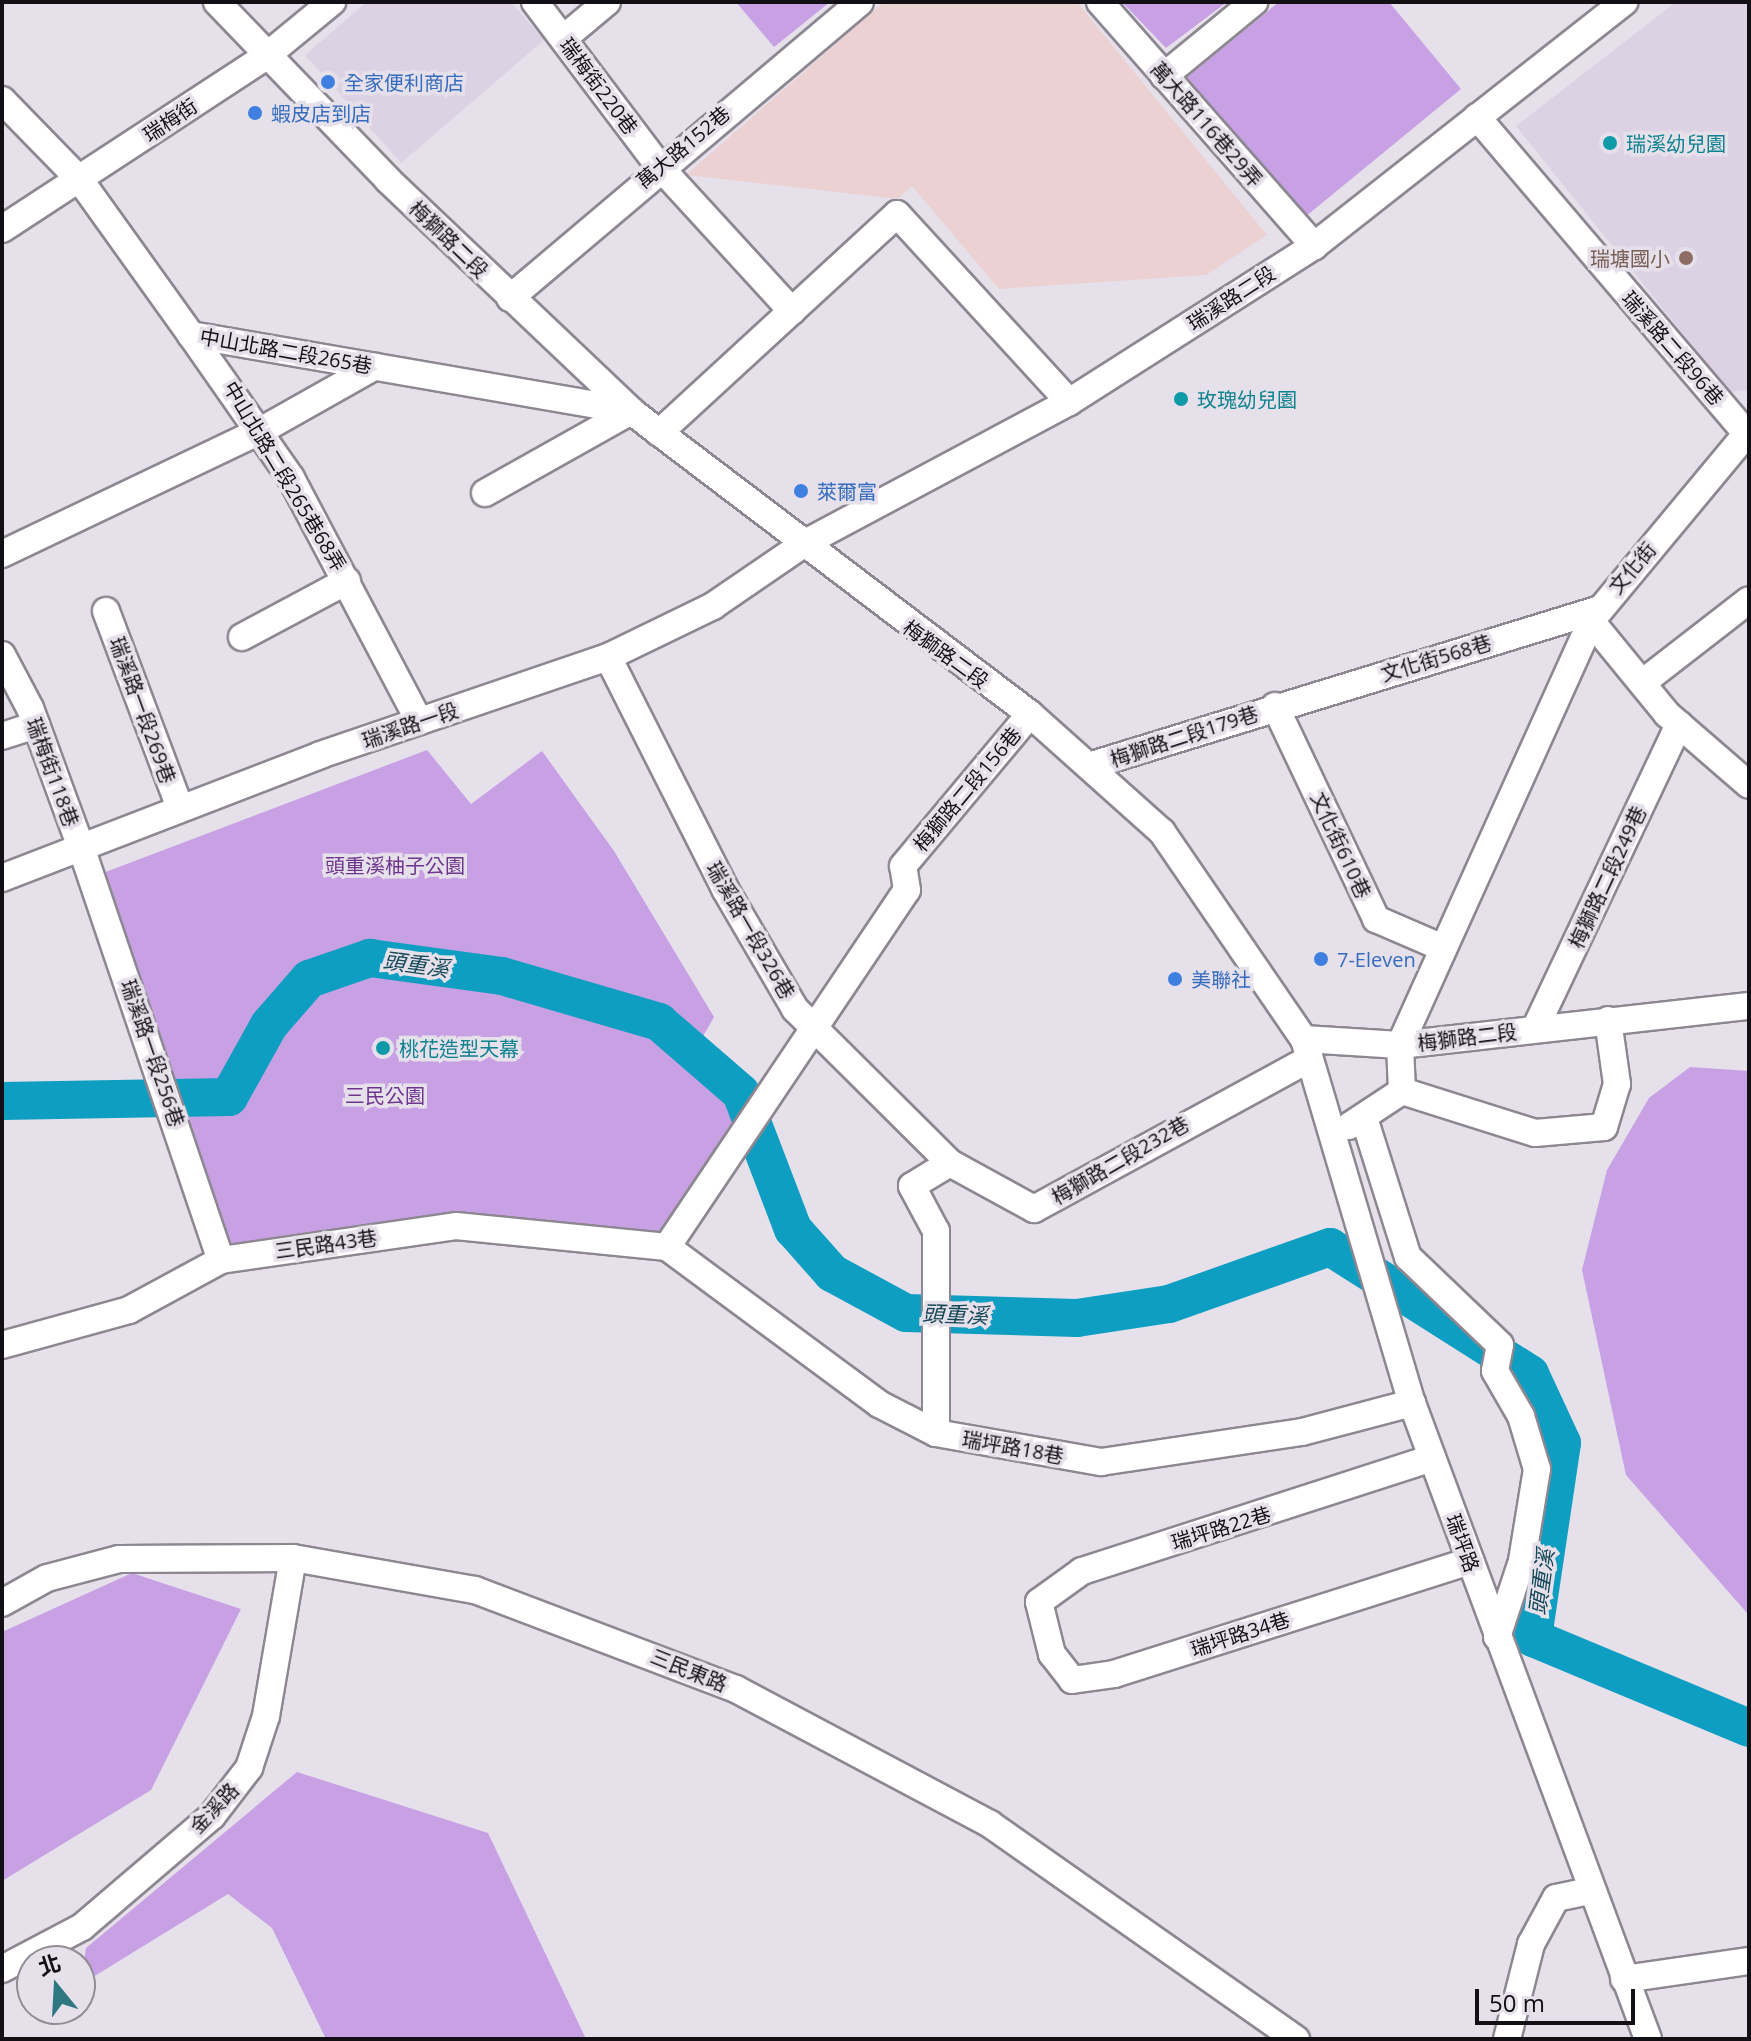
<!DOCTYPE html>
<html>
<head>
<meta charset="utf-8">
<style>
  body { margin:0 }
  #map { position:relative; width:1751px; height:2041px; overflow:hidden; background:#e6e0eb; font-family:"Open Sans","Noto Sans TC",sans-serif }
  div>[style] { position:absolute }
  .built>* { inset:0; background:#dcd2e4 }
  .industrial>* { inset:0; background:#ecd1d2 }
  .green>* { inset:0; background:#c8a0e4 }
  .river>* { height:38px; margin:-19px; padding:0 19px; transform-origin:19px; border-radius:19px; background:#0d9ec1 }
  .roads { filter:drop-shadow(2px 0 #8d8791) drop-shadow(-2px 0 #8d8791) drop-shadow(0 2px #8d8791) drop-shadow(0 -2px #8d8791) }
  .minor>* { height:26px; margin:-13px; padding:0 13px; transform-origin:13px; border-radius:13px; background:#fff }
  .dots>* { width:22px; height:22px; translate:-50% -50%; box-sizing:border-box; border:4px solid #e6e0eb; border-radius:50% }
  span { translate:-50% -50%; white-space:nowrap; text-align:center; line-height:1.15; -webkit-text-stroke:7px #e6e0eb; paint-order:stroke }
  .shop-label { font-size:20px; color:#366cbe }
  .left { translate:0 -50%; text-align:left }
  .street-label { font-size:20px; color:#121014 }
  .culture-label { font-size:20px; color:#0d838f }
  .education-label { font-size:20px; color:#785e54 }
  .right { translate:-100% -50%; text-align:right }
  .park-label { font-size:20px; color:#6e358e }
  .water-label { font-size:22px; color:#144857; font-style:italic }
  .frame { position:absolute; inset:0; border:4px solid #121014; pointer-events:none }
  .north { position:absolute; left:16px; top:1945px; width:80px; height:80px; box-sizing:border-box; background:#e6e0eb; border:2px solid #918d95; border-radius:50%; rotate:342deg; font-size:22px; font-weight:700; line-height:32px; text-align:center; color:#121014 }
  .north::after { content:''; display:block; margin:auto; width:28px; height:36px; background:#307881; clip-path:polygon(50% 0,100% 100%,50% 72%,0 100%) }
  .scale { position:absolute; left:1475px; top:1989px; width:160px; height:36px; box-sizing:border-box; border:4px solid #121014; border-top:0; padding-left:10px; font-size:24px; line-height:28px; white-space:nowrap; color:#121014; -webkit-text-stroke:6px #e6e0eb; paint-order:stroke }
</style>
</head>
<body>
<div id="map">
  <div class="built">
    <div style="clip-path:polygon(367px 2px,511px 2px,544px 40px,401px 163px,305px 55px)"></div>
    <div style="clip-path:polygon(1676px 2px,1749px 2px,1749px 390px,1730px 392px,1516px 126px)"></div>
  </div>
  <div class="industrial">
    <div style="clip-path:polygon(884px 2px,1077px 2px,1267px 235px,1206px 275px,999px 289px,912px 186px,898px 199px,686px 175px)"></div>
  </div>
  <div class="green">
    <div style="clip-path:polygon(736px 2px,830px 2px,774px 47px)"></div>
    <div style="clip-path:polygon(1122px 2px,1227px 2px,1166px 48px)"></div>
    <div style="clip-path:polygon(1279px 2px,1389px 2px,1461px 89px,1305px 217px,1185px 79px)"></div>
    <div style="clip-path:polygon(427px 750px,471px 804px,542px 751px,614px 851px,714px 1017px,694px 1052px,741px 1093px,754px 1125px,667px 1247px,424px 1222px,232px 1256px,103px 873px)"></div>
    <div style="clip-path:polygon(1690px 1067px,1749px 1071px,1747px 1613px,1626px 1475px,1582px 1270px,1607px 1170px,1649px 1098px)"></div>
    <div style="clip-path:polygon(132px 1573px,241px 1609px,151px 1790px,2px 1881px,2px 1632px)"></div>
    <div style="clip-path:polygon(297px 1772px,488px 1833px,586px 2039px,326px 2039px,272px 1928px,228px 1894px,80px 1985px,86px 1948px)"></div>
  </div>
  <div class="river">
    <div style="left:2px;top:1101px;width:227px;rotate:-1deg"></div>
    <div style="left:229px;top:1097px;width:82px;rotate:-60.9deg"></div>
    <div style="left:269px;top:1025px;width:61px;rotate:-49deg"></div>
    <div style="left:309px;top:979px;width:65px;rotate:-19deg"></div>
    <div style="left:370px;top:958px;width:133px;rotate:7.8deg"></div>
    <div style="left:502px;top:976px;width:164px;rotate:16.3deg"></div>
    <div style="left:659px;top:1022px;width:108px;rotate:40.9deg"></div>
    <div style="left:741px;top:1093px;width:146px;rotate:69.1deg"></div>
    <div style="left:793px;top:1229px;width:59px;rotate:48.4deg"></div>
    <div style="left:832px;top:1273px;width:84px;rotate:28.4deg"></div>
    <div style="left:906px;top:1313px;width:171px;rotate:1.7deg"></div>
    <div style="left:1077px;top:1318px;width:93px;rotate:-8.7deg"></div>
    <div style="left:1169px;top:1304px;width:171px;rotate:-19.5deg"></div>
    <div style="left:1330px;top:1247px;width:237px;rotate:32.4deg"></div>
    <div style="left:1530px;top:1374px;width:76px;rotate:65.1deg"></div>
    <div style="left:1562px;top:1443px;width:197px;rotate:98.5deg"></div>
    <div style="left:1533px;top:1638px;width:234px;rotate:22.6deg"></div>
  </div>
  <div class="roads">
    <div class="minor">
      <div style="left:217px;top:2px;width:247px;rotate:46.1deg"></div>
      <div style="left:388px;top:180px;width:335px;rotate:43.5deg"></div>
      <div style="left:631px;top:411px;width:501px;rotate:37.21deg"></div>
      <div style="left:1030px;top:714px;width:177px;rotate:41.8deg"></div>
      <div style="left:1162px;top:832px;width:251px;rotate:55.6deg"></div>
      <div style="left:1304px;top:1039px;width:96px;rotate:3.6deg"></div>
      <div style="left:1400px;top:1045px;width:351px;rotate:-6.4deg"></div>
      <div style="left:535px;top:2px;width:206px;rotate:52.9deg"></div>
      <div style="left:659px;top:166px;width:197px;rotate:47.5deg"></div>
      <div style="left:1100px;top:2px;width:325px;rotate:48.7deg"></div>
      <div style="left:564px;top:38px;width:56px;rotate:-39.9deg"></div>
      <div style="left:1164px;top:76px;width:117px;rotate:-39.4deg"></div>
      <div style="left:2px;top:100px;width:112px;rotate:45.7deg"></div>
      <div style="left:80px;top:180px;width:191px;rotate:54.4deg"></div>
      <div style="left:191px;top:335px;width:447px;rotate:9.8deg"></div>
      <div style="left:1477px;top:117px;width:414px;rotate:49.6deg"></div>
      <div style="left:2px;top:229px;width:314px;rotate:-33.2deg"></div>
      <div style="left:265px;top:57px;width:87px;rotate:-39.4deg"></div>
      <div style="left:510px;top:298px;width:458px;rotate:-40.2deg"></div>
      <div style="left:191px;top:335px;width:174px;rotate:55deg"></div>
      <div style="left:291px;top:478px;width:275px;rotate:62.2deg"></div>
      <div style="left:659px;top:433px;width:323px;rotate:-42.6deg"></div>
      <div style="left:897px;top:214px;width:255px;rotate:47.5deg"></div>
      <div style="left:485px;top:493px;width:167px;rotate:-29.3deg"></div>
      <div style="left:2px;top:554px;width:288px;rotate:-25.5deg"></div>
      <div style="left:262px;top:430px;width:129px;rotate:-29.4deg"></div>
      <div style="left:106px;top:611px;width:210px;rotate:69.4deg"></div>
      <div style="left:1591px;top:621px;width:120px;rotate:50.7deg"></div>
      <div style="left:1667px;top:714px;width:108px;rotate:40.9deg"></div>
      <div style="left:242px;top:637px;width:119px;rotate:-28.1deg"></div>
      <div style="left:2px;top:655px;width:60px;rotate:62.2deg"></div>
      <div style="left:30px;top:708px;width:148px;rotate:69.9deg"></div>
      <div style="left:81px;top:847px;width:436px;rotate:71.3deg"></div>
      <div style="left:608px;top:657px;width:260px;rotate:63.2deg"></div>
      <div style="left:725px;top:889px;width:139px;rotate:59.7deg"></div>
      <div style="left:795px;top:1009px;width:218px;rotate:44.8deg"></div>
      <div style="left:1642px;top:683px;width:135px;rotate:-37.8deg"></div>
      <div style="left:1275px;top:706px;width:236px;rotate:64.6deg"></div>
      <div style="left:1376px;top:919px;width:73px;rotate:23.4deg"></div>
      <div style="left:2px;top:736px;width:36px;rotate:-18deg"></div>
      <div style="left:1092px;top:765px;width:528px;rotate:-17.06deg"></div>
      <div style="left:2px;top:878px;width:341px;rotate:-21.1deg"></div>
      <div style="left:320px;top:755px;width:304px;rotate:-18.8deg"></div>
      <div style="left:608px;top:657px;width:117px;rotate:-25.9deg"></div>
      <div style="left:713px;top:606px;width:112px;rotate:-34.4deg"></div>
      <div style="left:805px;top:543px;width:299px;rotate:-28.1deg"></div>
      <div style="left:1069px;top:402px;width:290px;rotate:-32.5deg"></div>
      <div style="left:1314px;top:246px;width:395px;rotate:-38.2deg"></div>
      <div style="left:1608px;top:1020px;width:65px;rotate:82deg"></div>
      <div style="left:1617px;top:1084px;width:45px;rotate:106.8deg"></div>
      <div style="left:1604px;top:1127px;width:69px;rotate:175deg"></div>
      <div style="left:1535px;top:1133px;width:139px;rotate:-162.5deg"></div>
      <div style="left:1402px;top:1091px;width:46px;rotate:-92.5deg"></div>
      <div style="left:1400px;top:1045px;width:465px;rotate:-65.7deg"></div>
      <div style="left:1591px;top:621px;width:247px;rotate:-50.3deg"></div>
      <div style="left:1535px;top:1029px;width:337px;rotate:-64.7deg"></div>
      <div style="left:1304px;top:1039px;width:380px;rotate:73.5deg"></div>
      <div style="left:1412px;top:1403px;width:678px;rotate:69.64deg"></div>
      <div style="left:1365px;top:1121px;width:143px;rotate:72.5deg"></div>
      <div style="left:1408px;top:1257px;width:127px;rotate:43.7deg"></div>
      <div style="left:1500px;top:1345px;width:26px;rotate:101deg"></div>
      <div style="left:1495px;top:1371px;width:52px;rotate:60deg"></div>
      <div style="left:1521px;top:1416px;width:55px;rotate:73.2deg"></div>
      <div style="left:1537px;top:1469px;width:93px;rotate:99.3deg"></div>
      <div style="left:1522px;top:1561px;width:80px;rotate:108.2deg"></div>
      <div style="left:1349px;top:1126px;width:64px;rotate:-33.4deg"></div>
      <div style="left:667px;top:1247px;width:264px;rotate:36.5deg"></div>
      <div style="left:879px;top:1404px;width:64px;rotate:27deg"></div>
      <div style="left:936px;top:1433px;width:168px;rotate:10deg"></div>
      <div style="left:1101px;top:1462px;width:203px;rotate:-8.5deg"></div>
      <div style="left:1302px;top:1432px;width:114px;rotate:-14.8deg"></div>
      <div style="left:667px;top:1247px;width:430px;rotate:-56.1deg"></div>
      <div style="left:907px;top:890px;width:24px;rotate:-99deg"></div>
      <div style="left:903px;top:866px;width:198px;rotate:-50.1deg"></div>
      <div style="left:2px;top:1345px;width:132px;rotate:-15.4deg"></div>
      <div style="left:129px;top:1310px;width:105px;rotate:-28.5deg"></div>
      <div style="left:221px;top:1260px;width:237px;rotate:-8.2deg"></div>
      <div style="left:456px;top:1226px;width:212px;rotate:5.7deg"></div>
      <div style="left:936px;top:1433px;width:202px;rotate:-90deg"></div>
      <div style="left:936px;top:1231px;width:51px;rotate:-118.1deg"></div>
      <div style="left:912px;top:1186px;width:44px;rotate:-31.2deg"></div>
      <div style="left:950px;top:1163px;width:96px;rotate:28.7deg"></div>
      <div style="left:1034px;top:1209px;width:311px;rotate:-28.6deg"></div>
      <div style="left:1432px;top:1458px;width:368px;rotate:162.1deg"></div>
      <div style="left:1082px;top:1571px;width:53px;rotate:144.2deg"></div>
      <div style="left:1039px;top:1602px;width:54px;rotate:76deg"></div>
      <div style="left:1052px;top:1654px;width:33px;rotate:52deg"></div>
      <div style="left:1072px;top:1680px;width:42px;rotate:-8.1deg"></div>
      <div style="left:1114px;top:1674px;width:374px;rotate:-17.6deg"></div>
      <div style="left:2px;top:1603px;width:51px;rotate:-29.1deg"></div>
      <div style="left:47px;top:1578px;width:74px;rotate:-14.8deg"></div>
      <div style="left:119px;top:1559px;width:174px;rotate:-0.3deg"></div>
      <div style="left:293px;top:1558px;width:185px;rotate:10deg"></div>
      <div style="left:475px;top:1590px;width:279px;rotate:20.8deg"></div>
      <div style="left:736px;top:1689px;width:288px;rotate:28deg"></div>
      <div style="left:990px;top:1824px;width:374px;rotate:35.1deg"></div>
      <div style="left:2px;top:1969px;width:90px;rotate:-27.7deg"></div>
      <div style="left:82px;top:1927px;width:171px;rotate:-40.5deg"></div>
      <div style="left:212px;top:1816px;width:61px;rotate:-52.4deg"></div>
      <div style="left:249px;top:1768px;width:55px;rotate:-71.9deg"></div>
      <div style="left:266px;top:1716px;width:160px;rotate:-80.3deg"></div>
      <div style="left:1624px;top:1979px;width:126px;rotate:-8.2deg"></div>
      <div style="left:1507px;top:2039px;width:98px;rotate:-75.8deg"></div>
      <div style="left:1531px;top:1944px;width:52px;rotate:-61.5deg"></div>
      <div style="left:1556px;top:1898px;width:34px;rotate:-12deg"></div>
    </div>
  </div>
  <div class="dots">
    <div style="left:328px;top:82px;background:#3f7fe0"></div>
    <div style="left:255px;top:113px;background:#3f7fe0"></div>
    <div style="left:1610px;top:143px;background:#0f9aa8"></div>
    <div style="left:1686px;top:258px;background:#8d6e63"></div>
    <div style="left:1181px;top:399px;background:#0f9aa8"></div>
    <div style="left:801px;top:491px;background:#3f7fe0"></div>
    <div style="left:1321px;top:959px;background:#3f7fe0"></div>
    <div style="left:1175px;top:979px;background:#3f7fe0"></div>
    <div style="left:383px;top:1048px;background:#0f9aa8"></div>
  </div>
  <div class="shop-label">
    <span class="left" style="left:344px;top:82px">全家便利商店</span>
    <span class="left" style="left:271px;top:113px">蝦皮店到店</span>
    <span class="left" style="left:817px;top:491px">萊爾富</span>
    <span class="left" style="left:1337px;top:959px">7-Eleven</span>
    <span class="left" style="left:1191px;top:979px">美聯社</span>
  </div>
  <div class="street-label">
    <span style="left:599px;top:86px;rotate:53deg">瑞梅街220巷</span>
    <span style="left:170px;top:120px;rotate:-34deg">瑞梅街</span>
    <span style="left:1207px;top:124px;rotate:49deg">萬大路116巷29弄</span>
    <span style="left:683px;top:147px;rotate:-40deg">萬大路152巷</span>
    <span style="left:449px;top:239px;rotate:44deg">梅獅路二段</span>
    <span style="left:1231px;top:298px;rotate:-33deg">瑞溪路二段</span>
    <span style="left:1673px;top:348px;rotate:49deg">瑞溪路二段96巷</span>
    <span style="left:286px;top:351px;rotate:10deg">中山北路二段265巷</span>
    <span style="left:285px;top:476px;rotate:59deg">中山北路二段265巷68弄</span>
    <span style="left:1632px;top:568px;rotate:-50deg">文化街</span>
    <span style="left:946px;top:654px;rotate:36deg">梅獅路二段</span>
    <span style="left:1436px;top:658px;rotate:-17deg">文化街568巷</span>
    <span style="left:143px;top:710px;rotate:70deg">瑞溪路一段269巷</span>
    <span style="left:410px;top:725px;rotate:-19deg">瑞溪路一段</span>
    <span style="left:1184px;top:736px;rotate:-18deg">梅獅路二段179巷</span>
    <span style="left:53px;top:772px;rotate:70deg">瑞梅街118巷</span>
    <span style="left:967px;top:789px;rotate:-50deg">梅獅路二段156巷</span>
    <span style="left:1341px;top:845px;rotate:65deg">文化街610巷</span>
    <span style="left:1607px;top:877px;rotate:-65deg">梅獅路二段249巷</span>
    <span style="left:751px;top:930px;rotate:60deg">瑞溪路一段326巷</span>
    <span style="left:1467px;top:1037px;rotate:-7deg">梅獅路二段</span>
    <span style="left:153px;top:1053px;rotate:71deg">瑞溪路一段256巷</span>
    <span style="left:1120px;top:1160px;rotate:-30deg">梅獅路二段232巷</span>
    <span style="left:326px;top:1244px;rotate:-8deg">三民路43巷</span>
    <span style="left:1013px;top:1447px;rotate:10deg">瑞坪路18巷</span>
    <span style="left:1221px;top:1528px;rotate:-17deg">瑞坪路22巷</span>
    <span style="left:1463px;top:1543px;rotate:70deg">瑞坪路</span>
    <span style="left:1240px;top:1634px;rotate:-18deg">瑞坪路34巷</span>
    <span style="left:689px;top:1670px;rotate:22deg">三民東路</span>
    <span style="left:214px;top:1808px;rotate:-47deg">金溪路</span>
  </div>
  <div class="culture-label">
    <span class="left" style="left:1626px;top:143px">瑞溪幼兒園</span>
    <span class="left" style="left:1197px;top:399px">玫瑰幼兒園</span>
    <span class="left" style="left:399px;top:1048px">桃花造型天幕</span>
  </div>
  <div class="education-label">
    <span class="right" style="left:1670px;top:258px">瑞塘國小</span>
  </div>
  <div class="park-label">
    <span style="left:395px;top:865px">頭重溪柚子公園</span>
    <span style="left:385px;top:1095px">三民公園</span>
  </div>
  <div class="water-label">
    <span style="left:416px;top:964px;rotate:8deg">頭重溪</span>
    <span style="left:955px;top:1314px;rotate:2deg">頭重溪</span>
    <span style="left:1541px;top:1582px;rotate:-82deg">頭重溪</span>
  </div>
  <div class="frame"></div>
  <div class="north">北</div>
  <div class="scale">50 m</div>
</div>
</body>
</html>
